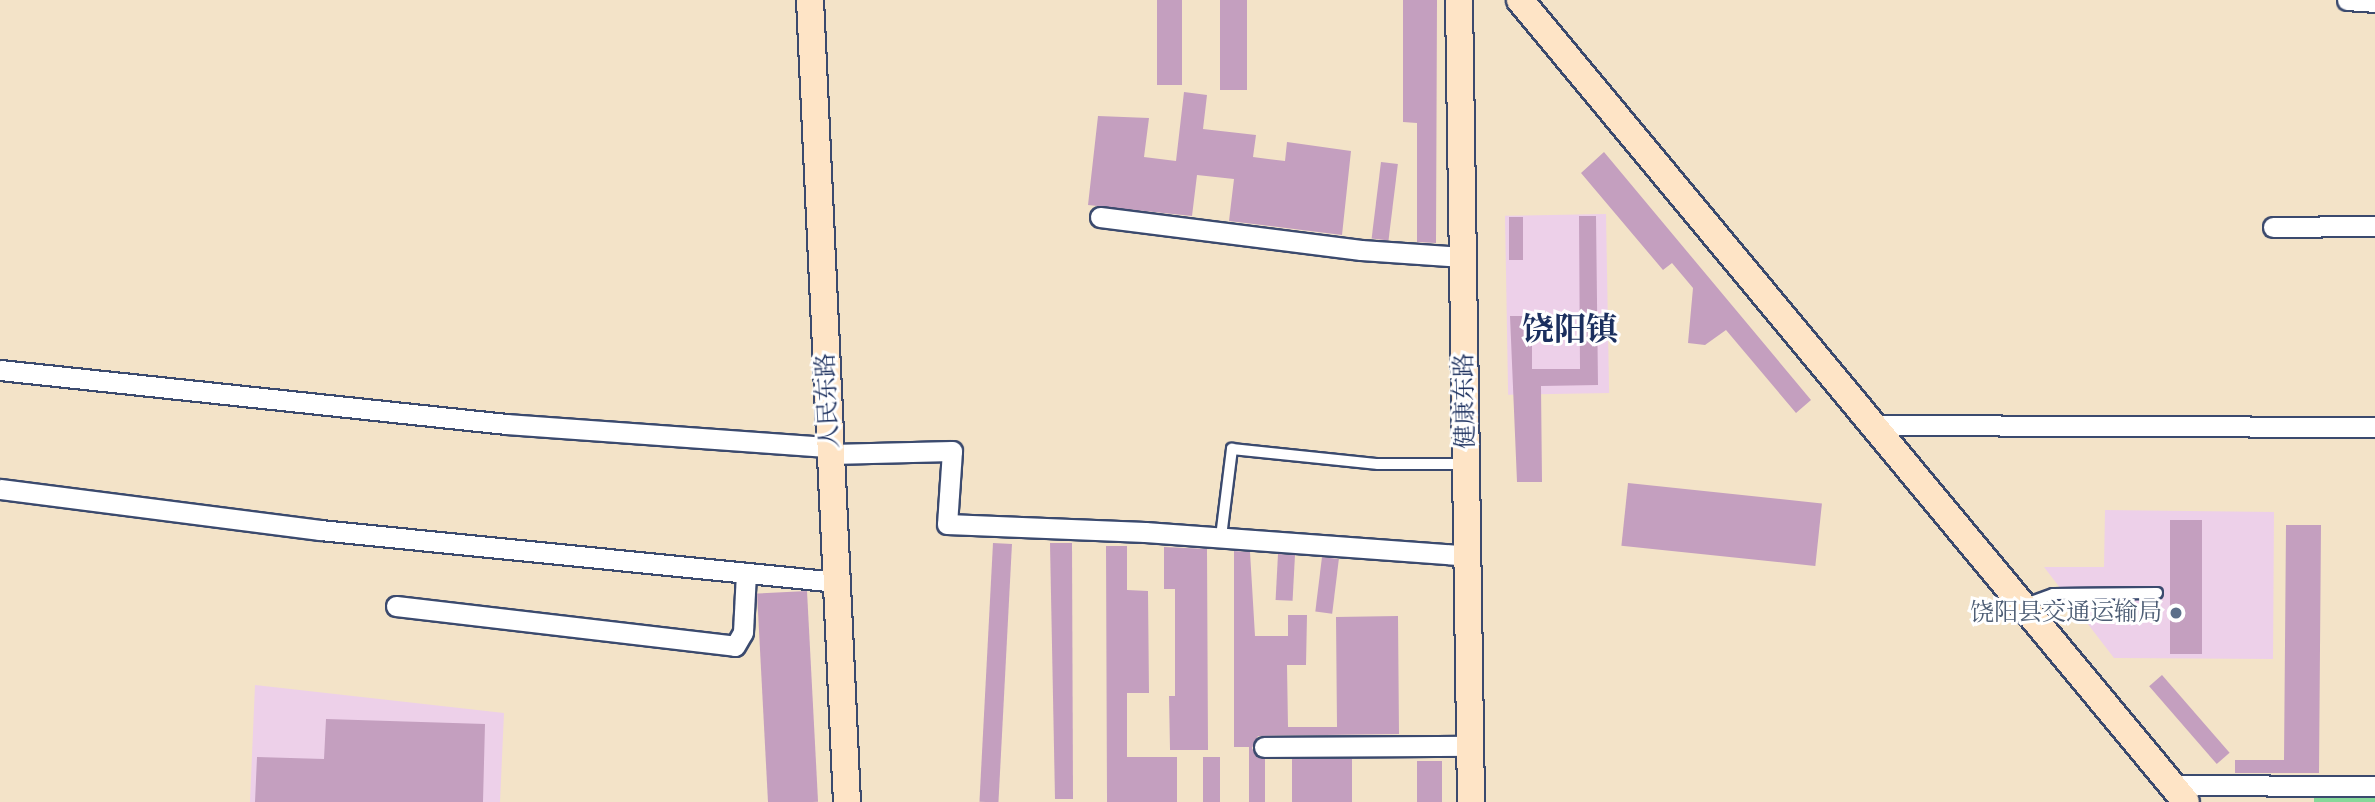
<!DOCTYPE html>
<html>
<head>
<meta charset="utf-8">
<style>
  body { margin:0 }
  #map { position:relative; width:2375px; height:802px; overflow:hidden; background:#f3e3c8; font-family:"IM FELL Double Pica","Noto Serif SC",serif }
  div>[style] { position:absolute }
  .built>* { inset:0; background:#edd0e9; transform-origin:0 0 }
  .green>* { inset:0; background:#86d899 }
  .building>* { inset:0; background:#c49fbf; transform-origin:0 0 }
  .roads { filter:drop-shadow(2px 0 #3b4a6e) drop-shadow(-2px 0 #3b4a6e) drop-shadow(0 2px #3b4a6e) drop-shadow(0 -2px #3b4a6e) }
  .lane>* { height:10px; margin:-5px; padding:0 5px; transform-origin:5px; border-radius:5px; background:#fff }
  .street>* { height:19px; margin:-9.5px; padding:0 9.5px; transform-origin:9.5px; border-radius:9.5px; background:#fff }
  .secondary>* { height:26px; margin:-13px; padding:0 13px; transform-origin:13px; border-radius:13px; background:#fee4c6 }
  .dots>* { width:19px; height:19px; translate:-50% -50%; box-sizing:border-box; border:4px solid #fff; border-radius:50% }
  span { translate:-50% -50%; white-space:nowrap; text-align:center; line-height:1.15; -webkit-text-stroke:6px #fff; paint-order:stroke }
  .street-label { font-size:24px; color:#1b2f5e }
  .service-label { font-size:24px; color:#4e5e75 }
  .right { translate:-100% -50%; text-align:right }
  .district-label { font-size:32px; color:#1b2f5e; font-weight:700 }
</style>
</head>
<body>
<div id="map">
  <div class="built">
    <div style="left:1606px;top:214px;width:179px;height:101px;rotate:89deg"></div>
    <div style="clip-path:polygon(2105px 510px,2274px 512px,2273px 659px,2114px 658px,2044px 567px,2104px 567px)"></div>
    <div style="clip-path:polygon(255px 685px,504px 713px,500px 802px,250px 802px)"></div>
  </div>
  <div class="green">
    <div style="clip-path:polygon(2314px 793px,2375px 795px,2375px 802px,2314px 802px)"></div>
  </div>
  <div class="building">
    <div style="left:1157px;top:0;width:25px;height:85px"></div>
    <div style="left:1220px;top:0;width:27px;height:90px"></div>
    <div style="clip-path:polygon(1403px 0,1437px 0,1436px 243px,1417px 242px,1417px 123px,1403px 122px)"></div>
    <div style="clip-path:polygon(1184px 92px,1207px 95px,1203px 129px,1256px 135px,1253px 157px,1285px 161px,1287px 142px,1351px 151px,1342px 235px,1229px 221px,1234px 179px,1197px 175px,1192px 216px,1088px 205px,1098px 116px,1149px 118px,1144px 157px,1176px 161px)"></div>
    <div style="clip-path:polygon(1604px 152px,1811px 400px,1796px 413px,1726px 330px,1705px 345px,1688px 343px,1693px 288px,1672px 263px,1663px 270px,1581px 173px)"></div>
    <div style="left:1381px;top:162px;width:17px;height:77px;rotate:7deg"></div>
    <div style="clip-path:polygon(1579px 216px,1596px 216px,1598px 385px,1541px 386px,1542px 482px,1517px 482px,1510px 316px,1532px 316px,1532px 369px,1580px 369px)"></div>
    <div style="left:1509px;top:217px;width:14px;height:43px"></div>
    <div style="left:1628px;top:483px;width:195px;height:63px;rotate:6deg"></div>
    <div style="left:2170px;top:520px;width:32px;height:134px"></div>
    <div style="clip-path:polygon(2286px 525px,2321px 525px,2319px 773px,2235px 773px,2235px 760px,2284px 760px)"></div>
    <div style="left:993px;top:543px;width:19px;height:259px;rotate:3deg"></div>
    <div style="clip-path:polygon(1050px 543px,1072px 543px,1073px 799px,1055px 799px)"></div>
    <div style="clip-path:polygon(1106px 546px,1127px 546px,1127px 590px,1148px 591px,1149px 693px,1127px 693px,1127px 757px,1177px 757px,1177px 802px,1107px 802px)"></div>
    <div style="clip-path:polygon(1164px 547px,1207px 549px,1208px 750px,1170px 750px,1169px 696px,1175px 696px,1175px 589px,1164px 589px)"></div>
    <div style="clip-path:polygon(1234px 551px,1250px 552px,1255px 636px,1288px 636px,1288px 615px,1307px 615px,1306px 665px,1287px 665px,1288px 727px,1337px 727px,1336px 617px,1398px 616px,1399px 734px,1258px 736px,1252px 748px,1257px 757px,1265px 759px,1265px 802px,1249px 802px,1249px 747px,1234px 747px)"></div>
    <div style="left:1278px;top:554px;width:17px;height:46px;rotate:3deg"></div>
    <div style="left:1322px;top:557px;width:17px;height:55px;rotate:7deg"></div>
    <div style="left:807px;top:591px;width:211px;height:50px;rotate:87deg"></div>
    <div style="left:2162px;top:675px;width:103px;height:17px;rotate:49deg"></div>
    <div style="clip-path:polygon(326px 719px,485px 724px,483px 802px,255px 802px,257px 757px,324px 759px)"></div>
    <div style="left:1203px;top:757px;width:17px;height:45px"></div>
    <div style="left:1292px;top:759px;width:60px;height:43px"></div>
    <div style="left:1417px;top:761px;width:25px;height:41px"></div>
  </div>
  <div class="roads">
    <div class="lane">
      <div style="left:1221px;top:537px;width:89px;rotate:-82.9deg"></div>
      <div style="left:1232px;top:449px;width:147px;rotate:5.9deg"></div>
      <div style="left:1378px;top:464px;width:88px"></div>
      <div style="left:2023px;top:605px;width:32px;rotate:-20deg"></div>
      <div style="left:2053px;top:594px;width:104px;rotate:-0.6deg"></div>
    </div>
    <div class="street">
      <div style="left:2347px;top:0;width:28px;rotate:4deg"></div>
      <div style="left:1100px;top:217px;width:263px;rotate:7.2deg"></div>
      <div style="left:1361px;top:250px;width:102px;rotate:3.9deg"></div>
      <div style="left:2273px;top:227px;width:102px;rotate:-0.6deg"></div>
      <div style="left:0;top:370px;width:509px;rotate:6.09deg"></div>
      <div style="left:506px;top:424px;width:325px;rotate:4.1deg"></div>
      <div style="left:1873px;top:425px;width:502px;rotate:0.23deg"></div>
      <div style="left:831px;top:454px;width:121px;rotate:-1.4deg"></div>
      <div style="left:952px;top:451px;width:73px;rotate:93.9deg"></div>
      <div style="left:947px;top:524px;width:198px;rotate:2.3deg"></div>
      <div style="left:1145px;top:532px;width:324px;rotate:4.2deg"></div>
      <div style="left:0;top:489px;width:323px;rotate:7.3deg"></div>
      <div style="left:320px;top:530px;width:520px;rotate:5.74deg"></div>
      <div style="left:396px;top:606px;width:341px;rotate:6.7deg"></div>
      <div style="left:735px;top:646px;width:16px;rotate:-60deg"></div>
      <div style="left:743px;top:632px;width:59px;rotate:-87.1deg"></div>
      <div style="left:1264px;top:747px;width:207px;rotate:-0.3deg"></div>
      <div style="left:2171px;top:785px;width:204px;rotate:0.3deg"></div>
    </div>
    <div class="secondary">
      <div style="left:810px;top:0;width:803px;rotate:87.36deg"></div>
      <div style="left:1459px;top:0;width:802px;rotate:89.14deg"></div>
      <div style="left:1520px;top:0;width:1042px;rotate:50.29deg"></div>
    </div>
  </div>
  <div class="dots">
    <div style="left:2176px;top:613px;background:#5c6f8a"></div>
  </div>
  <div class="street-label">
    <span style="left:828px;top:401px;rotate:-93deg">人民东路</span>
    <span style="left:1465px;top:401px;rotate:-91deg">健康东路</span>
  </div>
  <div class="service-label">
    <span class="right" style="left:2162px;top:613px">饶阳县交通运输局</span>
  </div>
  <div class="district-label">
    <span style="left:1570px;top:330px">饶阳镇</span>
  </div>
</div>
</body>
</html>
